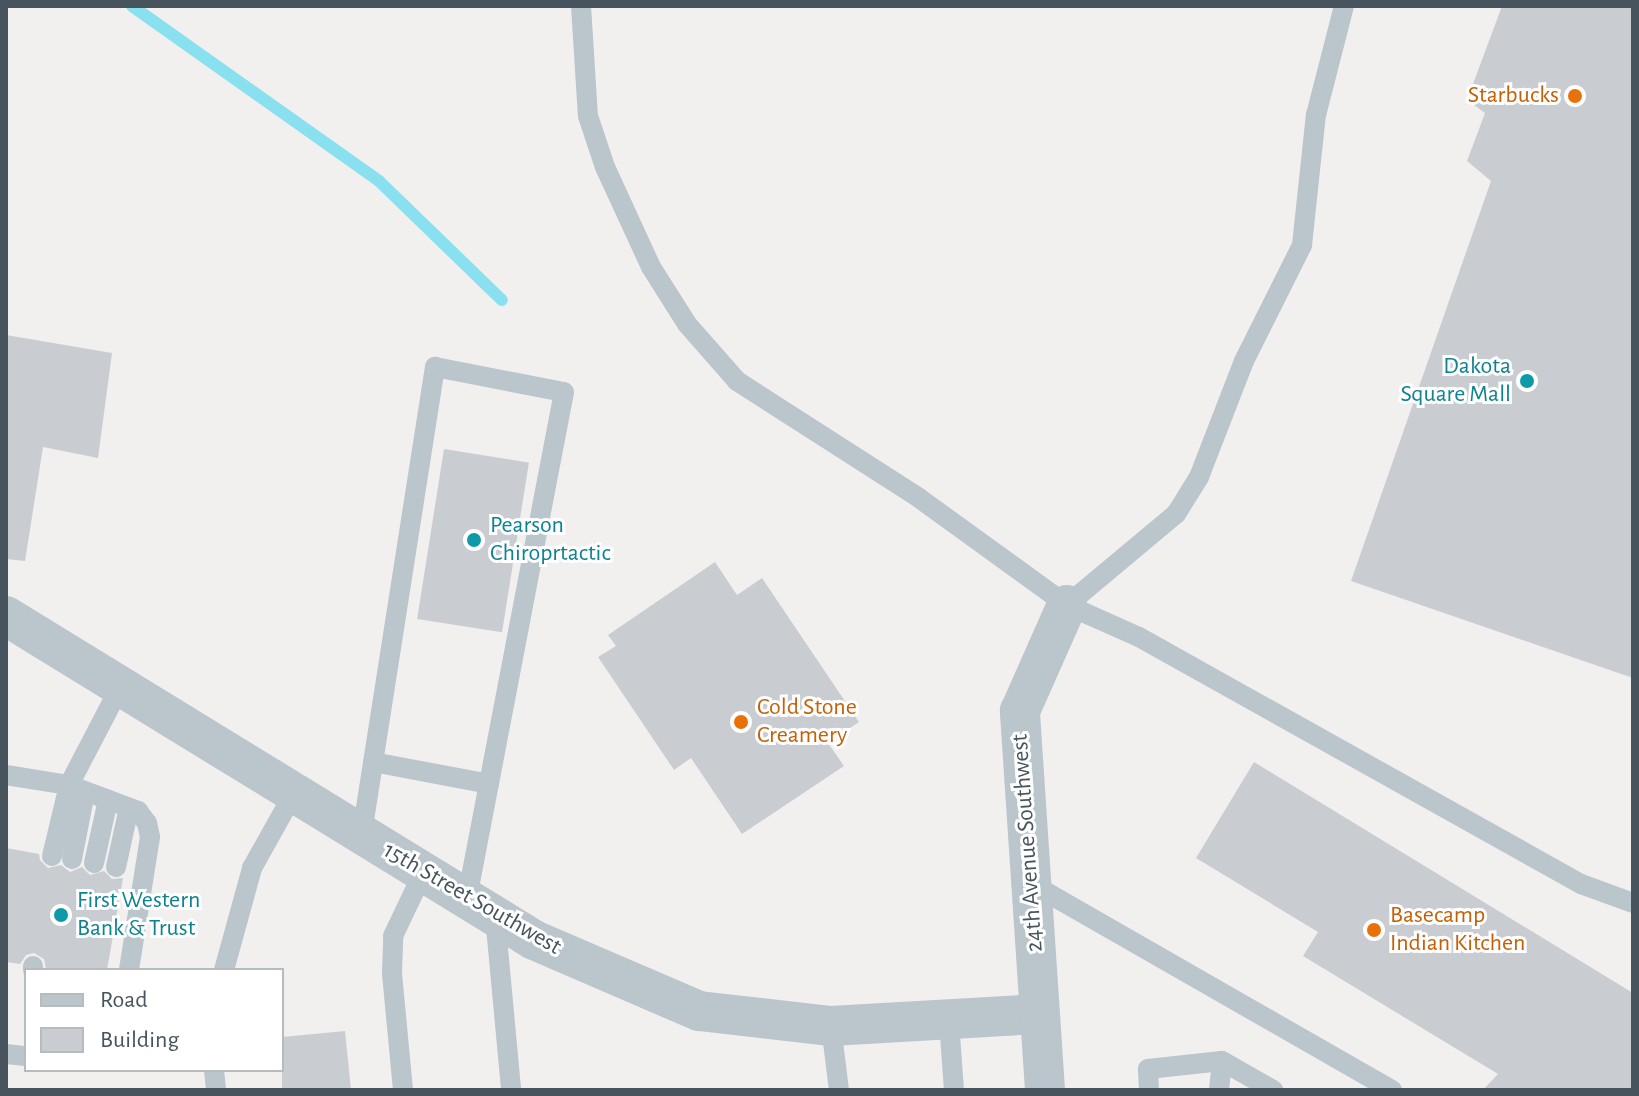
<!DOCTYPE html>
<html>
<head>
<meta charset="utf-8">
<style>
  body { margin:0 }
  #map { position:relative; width:1639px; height:1096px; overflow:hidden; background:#f2efef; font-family:"Alegreya Sans",sans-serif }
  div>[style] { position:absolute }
  .stream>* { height:12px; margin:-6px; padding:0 6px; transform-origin:6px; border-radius:6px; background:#89e0ee }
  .building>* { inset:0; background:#c9cdd2; transform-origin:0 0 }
  .lane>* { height:20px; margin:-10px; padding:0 10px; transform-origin:10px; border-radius:10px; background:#bac5cc }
  .street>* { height:40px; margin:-20px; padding:0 20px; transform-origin:20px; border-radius:20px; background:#bac5cc }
  .dots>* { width:22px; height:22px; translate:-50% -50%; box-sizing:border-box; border:4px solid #fff; border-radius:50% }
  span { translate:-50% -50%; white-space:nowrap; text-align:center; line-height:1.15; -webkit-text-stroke:6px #fff; paint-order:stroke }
  .food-label { font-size:24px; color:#c56008 }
  .right { translate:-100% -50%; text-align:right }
  .left { translate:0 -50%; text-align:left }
  .culture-label { font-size:24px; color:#0d838f }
  .street-label { font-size:24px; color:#47545d }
  .frame { position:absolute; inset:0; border:8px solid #47545d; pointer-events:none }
  .legend { position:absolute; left:24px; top:968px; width:260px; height:104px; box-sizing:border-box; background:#fff; border:2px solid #b5bbbe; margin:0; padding:10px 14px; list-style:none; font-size:24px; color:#47545d }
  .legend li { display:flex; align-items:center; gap:16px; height:40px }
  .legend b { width:40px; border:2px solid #b5bbbe }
</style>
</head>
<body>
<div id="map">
  <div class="stream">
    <div style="left:132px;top:6px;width:303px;rotate:35.3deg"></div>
    <div style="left:379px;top:181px;width:171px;rotate:44.1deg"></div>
  </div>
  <div class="building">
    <div style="clip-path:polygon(1502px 6px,1633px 6px,1633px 678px,1351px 581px,1491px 181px,1467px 161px,1485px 113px,1467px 100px)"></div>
    <div style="clip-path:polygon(6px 335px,112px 353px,98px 458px,43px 447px,25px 561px,6px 559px)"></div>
    <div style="left:444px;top:449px;width:86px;height:172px;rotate:9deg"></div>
    <div style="clip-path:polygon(715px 562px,737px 595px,762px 578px,859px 722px,828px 743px,844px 766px,742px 834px,691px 758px,674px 770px,598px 657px,616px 646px,608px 635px)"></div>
    <div style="clip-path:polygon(1254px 762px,1633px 993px,1633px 1090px,1483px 1090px,1498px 1074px,1303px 956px,1318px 932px,1196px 858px)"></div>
    <div style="clip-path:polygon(6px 848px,39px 854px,40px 860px,48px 868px,61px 865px,70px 872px,82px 867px,90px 875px,104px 871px,112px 879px,123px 878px,107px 970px,46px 969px,44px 959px,34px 953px,26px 955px,20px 964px,6px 962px)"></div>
    <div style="clip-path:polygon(345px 1031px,351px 1090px,282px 1090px,282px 1037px)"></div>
  </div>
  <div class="lane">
    <div style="left:581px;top:6px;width:110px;rotate:86.4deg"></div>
    <div style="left:588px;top:116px;width:54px;rotate:71.6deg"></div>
    <div style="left:605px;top:167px;width:110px;rotate:65.3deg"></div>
    <div style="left:651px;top:267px;width:67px;rotate:57.7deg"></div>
    <div style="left:687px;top:324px;width:76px;rotate:48.7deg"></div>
    <div style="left:737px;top:381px;width:216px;rotate:32.7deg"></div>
    <div style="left:919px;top:498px;width:183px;rotate:35.9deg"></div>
    <div style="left:1067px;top:605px;width:79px;rotate:24deg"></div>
    <div style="left:1139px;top:637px;width:506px;rotate:29.2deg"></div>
    <div style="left:1581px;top:884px;width:55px;rotate:20.1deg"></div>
    <div style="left:1067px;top:605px;width:142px;rotate:-39.9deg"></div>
    <div style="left:1176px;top:514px;width:44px;rotate:-58.1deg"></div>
    <div style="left:1199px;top:477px;width:124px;rotate:-68.8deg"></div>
    <div style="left:1244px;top:361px;width:130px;rotate:-63.4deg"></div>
    <div style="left:1302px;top:245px;width:131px;rotate:-83.9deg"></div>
    <div style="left:1316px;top:115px;width:113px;rotate:-75.6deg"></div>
    <div style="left:373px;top:762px;width:118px;rotate:10.7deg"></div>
    <div style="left:6px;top:775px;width:64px;rotate:9deg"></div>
    <div style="left:69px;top:785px;width:113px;rotate:-62.5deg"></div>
    <div style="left:362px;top:833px;width:472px;rotate:-81.1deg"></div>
    <div style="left:435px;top:367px;width:131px;rotate:11deg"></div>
    <div style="left:564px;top:392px;width:515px;rotate:100.85deg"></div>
    <div style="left:52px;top:856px;width:73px;rotate:-76.5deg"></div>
    <div style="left:69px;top:785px;width:74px;rotate:20.6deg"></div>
    <div style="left:138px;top:811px;width:15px;rotate:53deg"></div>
    <div style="left:147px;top:823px;width:14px;rotate:78deg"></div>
    <div style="left:150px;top:837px;width:135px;rotate:99deg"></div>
    <div style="left:72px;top:859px;width:68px;rotate:-79deg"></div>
    <div style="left:94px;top:863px;width:65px;rotate:-77.5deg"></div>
    <div style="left:116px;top:867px;width:60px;rotate:-77.6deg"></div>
    <div style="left:1032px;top:884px;width:415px;rotate:29.8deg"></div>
    <div style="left:495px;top:916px;width:175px;rotate:84.7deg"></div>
    <div style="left:33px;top:966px;width:4px;rotate:90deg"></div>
    <div style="left:224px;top:970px;width:106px;rotate:-74.6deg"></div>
    <div style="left:252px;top:868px;width:88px;rotate:-60.8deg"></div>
    <div style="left:949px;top:1021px;width:69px;rotate:85.9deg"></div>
    <div style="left:831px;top:1026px;width:64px;rotate:82.9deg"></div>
    <div style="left:6px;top:1054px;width:20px;rotate:6deg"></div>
    <div style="left:214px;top:1070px;width:20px;rotate:84deg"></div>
    <div style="left:403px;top:1090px;width:118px;rotate:-95.4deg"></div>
    <div style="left:392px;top:973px;width:37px;rotate:-88deg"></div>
    <div style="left:393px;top:936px;width:72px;rotate:-64.5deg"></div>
    <div style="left:1149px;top:1090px;width:21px;rotate:-93deg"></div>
    <div style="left:1148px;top:1069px;width:74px;rotate:-6.2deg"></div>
    <div style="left:1222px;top:1061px;width:59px;rotate:29.6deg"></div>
    <div style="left:1219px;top:1090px;width:29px;rotate:-84deg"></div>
  </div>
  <div class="street">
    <div style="left:6px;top:616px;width:619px;rotate:31.53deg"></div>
    <div style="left:534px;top:940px;width:180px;rotate:23.3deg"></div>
    <div style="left:699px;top:1011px;width:133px;rotate:6.5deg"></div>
    <div style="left:831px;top:1026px;width:207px;rotate:-3.3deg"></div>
    <div style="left:1045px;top:1090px;width:380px;rotate:-93.8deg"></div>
    <div style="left:1020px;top:711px;width:116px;rotate:-66.1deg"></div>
  </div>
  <div class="dots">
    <div style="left:1575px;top:96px;background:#e8710a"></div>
    <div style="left:1527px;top:381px;background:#0f9aa8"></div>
    <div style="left:474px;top:540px;background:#0f9aa8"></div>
    <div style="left:741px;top:722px;background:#e8710a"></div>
    <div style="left:61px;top:915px;background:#0f9aa8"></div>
    <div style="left:1374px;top:930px;background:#e8710a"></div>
  </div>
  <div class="food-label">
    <span class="right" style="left:1559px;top:96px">Starbucks</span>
    <span class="left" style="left:757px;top:722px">Cold Stone<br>Creamery</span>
    <span class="left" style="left:1390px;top:930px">Basecamp<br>Indian Kitchen</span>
  </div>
  <div class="culture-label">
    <span class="right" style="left:1511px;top:381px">Dakota<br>Square Mall</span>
    <span class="left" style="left:490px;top:540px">Pearson<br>Chiroprtactic</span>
    <span class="left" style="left:77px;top:915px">First Western<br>Bank &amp; Trust</span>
  </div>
  <div class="street-label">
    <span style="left:1028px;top:843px;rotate:-94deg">24th Avenue Southwest</span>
    <span style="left:472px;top:899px;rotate:30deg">15th Street Southwest</span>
  </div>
  <div class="frame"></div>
  <ul class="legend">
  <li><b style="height:10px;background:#bac5cc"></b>Road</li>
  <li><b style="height:22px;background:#c9cdd2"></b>Building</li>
  </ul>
</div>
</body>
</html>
